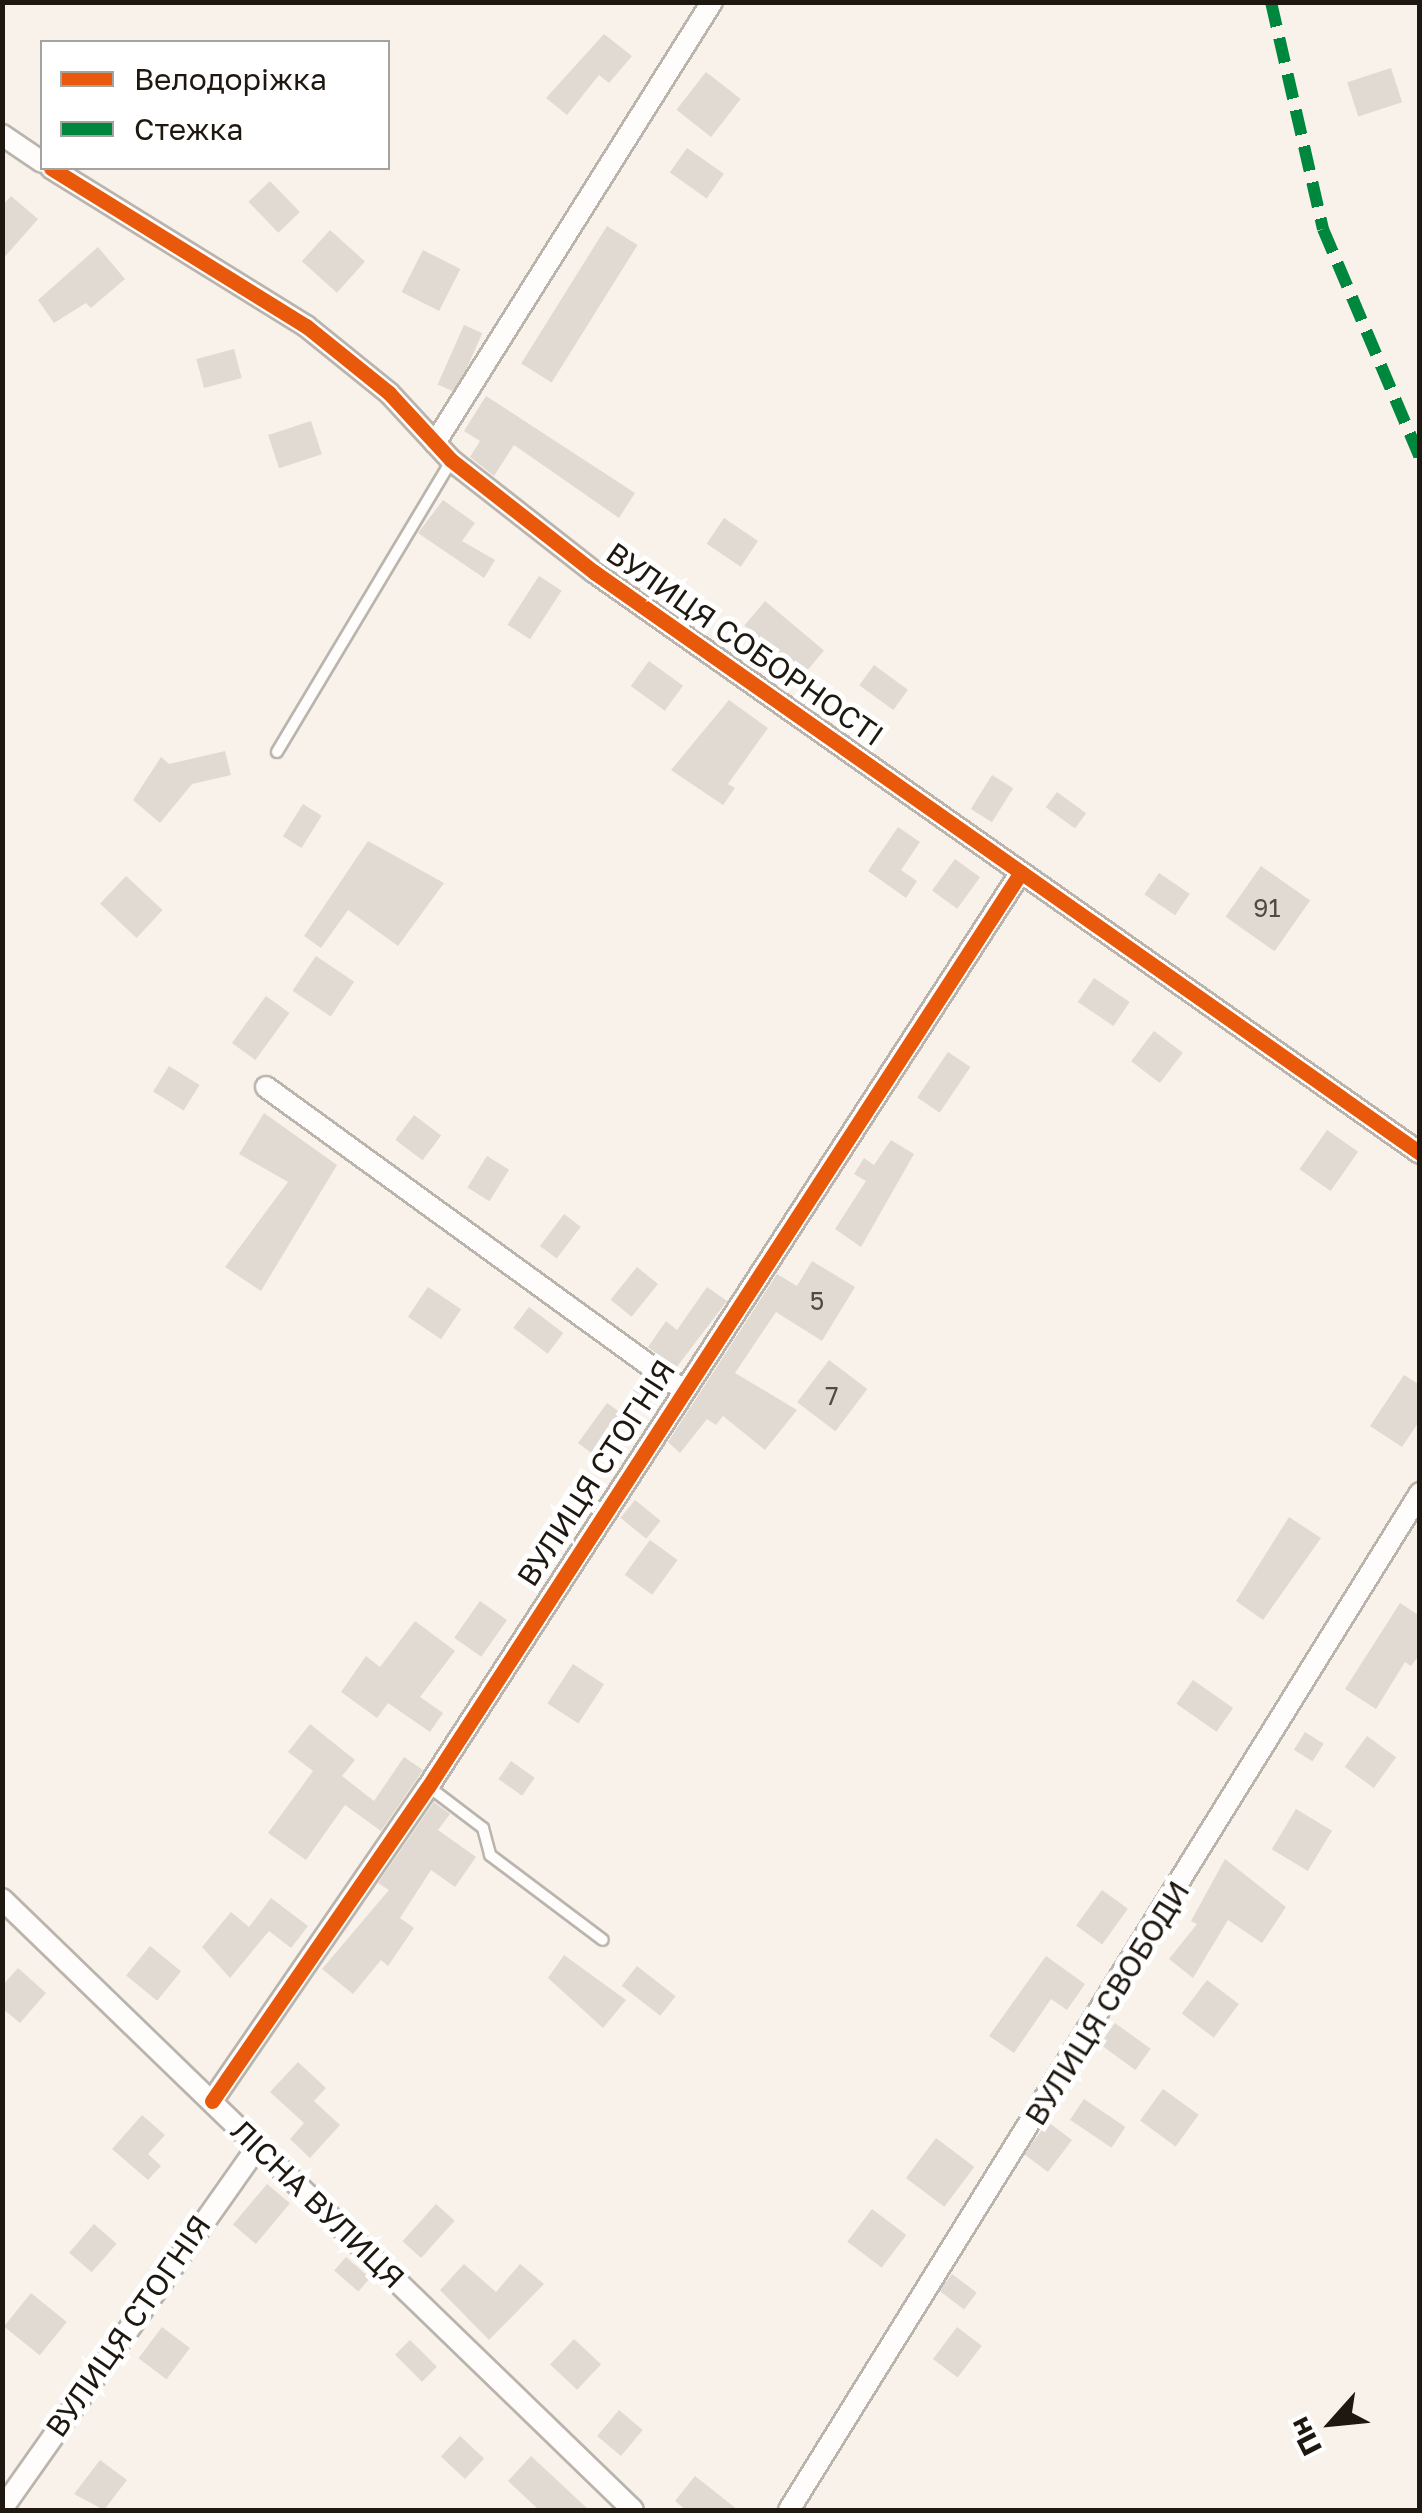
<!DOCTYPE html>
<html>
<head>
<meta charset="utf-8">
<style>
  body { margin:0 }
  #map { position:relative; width:1422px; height:2513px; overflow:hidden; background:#f8f2eb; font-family:"Golos Text",sans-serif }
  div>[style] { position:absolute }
  .building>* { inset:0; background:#e0dad2; transform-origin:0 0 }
  .roads { filter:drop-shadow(2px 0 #bab4ad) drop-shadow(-2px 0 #bab4ad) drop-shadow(0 2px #bab4ad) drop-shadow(0 -2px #bab4ad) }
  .lane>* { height:10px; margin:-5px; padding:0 5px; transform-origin:5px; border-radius:5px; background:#fefdfc }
  .street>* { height:20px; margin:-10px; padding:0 10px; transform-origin:10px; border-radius:10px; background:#fefdfc }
  .quiet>* { height:12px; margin-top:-6px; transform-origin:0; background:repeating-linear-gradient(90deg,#00873e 0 25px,transparent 0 37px) }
  .cycleway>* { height:15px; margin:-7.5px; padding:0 7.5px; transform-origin:7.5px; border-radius:7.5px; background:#e8590c }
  span { translate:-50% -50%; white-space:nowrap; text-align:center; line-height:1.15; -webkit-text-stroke:10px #fff; paint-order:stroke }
  .number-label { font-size:25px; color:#504a42 }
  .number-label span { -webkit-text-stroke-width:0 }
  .street-label { font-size:30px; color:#1e1810 }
  .frame { position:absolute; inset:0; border:5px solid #1e1810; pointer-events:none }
  .legend { position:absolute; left:40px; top:40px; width:350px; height:130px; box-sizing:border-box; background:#fff; border:2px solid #a5a39f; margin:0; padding:12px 18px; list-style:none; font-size:30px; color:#1e1810 }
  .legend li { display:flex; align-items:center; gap:20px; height:50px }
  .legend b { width:50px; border:2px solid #a5a39f }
  .north { position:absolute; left:1282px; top:2373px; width:100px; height:100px; -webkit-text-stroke:8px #fff; paint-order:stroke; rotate:243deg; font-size:28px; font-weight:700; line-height:40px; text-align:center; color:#1e1810 }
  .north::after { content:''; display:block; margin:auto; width:35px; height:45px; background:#1e1810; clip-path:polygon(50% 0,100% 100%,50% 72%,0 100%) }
</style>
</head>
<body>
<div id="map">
  <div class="building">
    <div style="clip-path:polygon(604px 34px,632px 56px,609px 83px,599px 75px,567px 115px,546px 98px)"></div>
    <div style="left:1391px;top:68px;width:36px;height:46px;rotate:72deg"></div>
    <div style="left:706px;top:72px;width:44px;height:48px;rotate:38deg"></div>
    <div style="left:687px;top:148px;width:45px;height:30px;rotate:35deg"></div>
    <div style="left:270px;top:181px;width:43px;height:30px;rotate:46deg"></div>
    <div style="clip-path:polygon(11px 196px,38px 219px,2px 260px,2px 206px)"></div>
    <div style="left:607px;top:226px;width:36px;height:162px;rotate:32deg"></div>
    <div style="left:330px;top:230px;width:47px;height:42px;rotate:42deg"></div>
    <div style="clip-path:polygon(98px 247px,125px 279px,91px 308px,86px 303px,54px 323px,38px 300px)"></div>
    <div style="left:423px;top:250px;width:42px;height:47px;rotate:27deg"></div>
    <div style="left:464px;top:325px;width:20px;height:65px;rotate:24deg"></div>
    <div style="left:234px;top:349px;width:30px;height:39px;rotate:75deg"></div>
    <div style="clip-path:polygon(486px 396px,635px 493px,619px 518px,514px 445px,494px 476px,470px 457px,480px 441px,464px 431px)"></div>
    <div style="left:311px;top:421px;width:35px;height:45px;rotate:72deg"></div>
    <div style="clip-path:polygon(443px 500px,475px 523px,462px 541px,495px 560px,484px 578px,418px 533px)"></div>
    <div style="left:724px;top:518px;width:41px;height:31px;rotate:34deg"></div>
    <div style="left:539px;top:576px;width:27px;height:58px;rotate:33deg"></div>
    <div style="left:765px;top:601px;width:77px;height:32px;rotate:40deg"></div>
    <div style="left:649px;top:661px;width:42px;height:31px;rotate:36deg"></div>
    <div style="left:874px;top:665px;width:42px;height:25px;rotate:36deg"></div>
    <div style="clip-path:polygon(729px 700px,768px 728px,728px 784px,735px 788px,723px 805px,671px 770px)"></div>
    <div style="clip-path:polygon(225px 751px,231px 775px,192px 784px,160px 823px,133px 800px,161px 757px,169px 764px)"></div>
    <div style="left:992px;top:775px;width:25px;height:40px;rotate:32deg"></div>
    <div style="left:1057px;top:792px;width:36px;height:19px;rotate:36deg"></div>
    <div style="left:303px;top:804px;width:22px;height:38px;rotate:32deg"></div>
    <div style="clip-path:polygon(898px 827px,920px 842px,901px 870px,917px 881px,906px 898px,868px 871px)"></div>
    <div style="clip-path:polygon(368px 841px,444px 883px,398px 946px,348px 910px,321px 948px,304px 936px)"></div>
    <div style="left:955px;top:859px;width:31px;height:39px;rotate:36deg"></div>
    <div style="left:1261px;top:866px;width:60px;height:62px;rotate:35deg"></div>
    <div style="left:1159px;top:873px;width:37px;height:26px;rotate:34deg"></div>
    <div style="left:126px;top:876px;width:50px;height:38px;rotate:43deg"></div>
    <div style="left:316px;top:956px;width:46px;height:42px;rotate:34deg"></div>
    <div style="left:1094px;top:978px;width:43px;height:29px;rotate:34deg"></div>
    <div style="left:266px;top:996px;width:29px;height:58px;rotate:36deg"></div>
    <div style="left:1154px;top:1031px;width:36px;height:38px;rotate:37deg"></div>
    <div style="left:948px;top:1052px;width:27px;height:55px;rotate:34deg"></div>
    <div style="left:169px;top:1066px;width:36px;height:30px;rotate:32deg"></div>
    <div style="clip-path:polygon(264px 1113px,337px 1165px,261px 1291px,225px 1267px,288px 1182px,239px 1154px)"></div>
    <div style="left:414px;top:1115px;width:34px;height:31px;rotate:37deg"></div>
    <div style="left:1327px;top:1130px;width:38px;height:48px;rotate:35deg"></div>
    <div style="clip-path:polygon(891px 1140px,914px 1154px,861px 1247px,835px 1229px,866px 1181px,854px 1174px,864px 1158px,874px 1165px)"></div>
    <div style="left:487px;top:1156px;width:26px;height:37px;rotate:32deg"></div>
    <div style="left:564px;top:1214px;width:21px;height:40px;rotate:37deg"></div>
    <div style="clip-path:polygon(812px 1261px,855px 1287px,822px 1341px,776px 1312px,735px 1373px,797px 1410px,765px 1450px,723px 1416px,716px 1425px,707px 1419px,680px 1453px,668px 1442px,777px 1274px,797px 1286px)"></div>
    <div style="left:637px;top:1267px;width:27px;height:42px;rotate:39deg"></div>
    <div style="left:428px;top:1287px;width:40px;height:36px;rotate:34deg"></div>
    <div style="clip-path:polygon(707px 1287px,727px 1301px,676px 1368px,648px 1347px,666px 1321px,677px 1330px)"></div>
    <div style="left:529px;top:1307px;width:43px;height:26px;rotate:37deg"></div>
    <div style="left:829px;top:1360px;width:48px;height:53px;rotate:37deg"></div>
    <div style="clip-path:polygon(1404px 1375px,1420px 1385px,1420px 1420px,1402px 1447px,1370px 1426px)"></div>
    <div style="left:642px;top:1377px;width:22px;height:24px;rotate:36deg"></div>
    <div style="clip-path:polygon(607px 1403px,628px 1418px,612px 1441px,622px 1448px,609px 1466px,578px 1443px)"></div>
    <div style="left:635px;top:1500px;width:33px;height:23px;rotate:39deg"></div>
    <div style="clip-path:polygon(1289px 1517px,1321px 1538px,1263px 1620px,1236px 1601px)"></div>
    <div style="left:650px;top:1540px;width:34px;height:43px;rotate:36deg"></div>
    <div style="left:480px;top:1601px;width:33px;height:45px;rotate:35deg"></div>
    <div style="clip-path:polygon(1400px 1603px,1420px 1616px,1420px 1654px,1411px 1666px,1405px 1662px,1376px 1709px,1345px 1689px)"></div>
    <div style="clip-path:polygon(415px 1621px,455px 1651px,420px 1697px,443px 1713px,430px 1732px,388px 1703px,377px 1718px,341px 1692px,366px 1656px,380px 1667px)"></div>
    <div style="left:573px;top:1664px;width:37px;height:47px;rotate:33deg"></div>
    <div style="left:1193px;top:1680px;width:49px;height:29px;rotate:35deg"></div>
    <div style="clip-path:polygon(310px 1724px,355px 1760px,342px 1776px,374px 1801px,404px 1757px,423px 1770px,381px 1831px,345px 1805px,306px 1860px,268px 1833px,313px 1771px,288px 1752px)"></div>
    <div style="left:1305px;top:1732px;width:22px;height:21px;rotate:32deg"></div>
    <div style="left:1367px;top:1736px;width:36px;height:38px;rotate:36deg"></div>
    <div style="left:511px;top:1761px;width:29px;height:22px;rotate:35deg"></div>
    <div style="clip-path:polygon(434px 1802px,450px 1814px,438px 1830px,476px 1857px,455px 1887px,431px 1870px,400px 1918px,414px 1928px,388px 1966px,381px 1960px,353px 1994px,322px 1969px,389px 1890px,378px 1883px)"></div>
    <div style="left:1296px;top:1809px;width:42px;height:47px;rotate:31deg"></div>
    <div style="clip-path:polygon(1225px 1859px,1286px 1907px,1262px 1943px,1228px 1920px,1193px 1978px,1169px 1959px,1197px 1924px,1191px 1921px)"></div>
    <div style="left:1102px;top:1890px;width:32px;height:44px;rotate:36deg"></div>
    <div style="clip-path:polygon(271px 1898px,308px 1926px,291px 1948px,269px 1931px,230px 1978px,202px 1947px,231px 1912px,249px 1927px)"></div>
    <div style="left:150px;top:1946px;width:40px;height:38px;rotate:39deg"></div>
    <div style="clip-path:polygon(564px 1955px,626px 2000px,603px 2028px,548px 1978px)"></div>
    <div style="clip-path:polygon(1046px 1956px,1085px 1984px,1067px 2010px,1051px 1999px,1014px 2053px,989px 2036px)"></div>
    <div style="left:637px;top:1966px;width:49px;height:25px;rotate:38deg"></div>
    <div style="clip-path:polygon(18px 1968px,46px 1993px,20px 2023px,2px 2008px,2px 1986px)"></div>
    <div style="left:1207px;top:1980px;width:40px;height:42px;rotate:37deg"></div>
    <div style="left:1115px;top:2023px;width:44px;height:26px;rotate:36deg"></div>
    <div style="clip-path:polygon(298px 2062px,326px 2088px,314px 2101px,340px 2125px,310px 2158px,290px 2139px,304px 2123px,270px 2092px)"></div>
    <div style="left:1163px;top:2089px;width:44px;height:39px;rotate:36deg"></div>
    <div style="left:1084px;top:2099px;width:50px;height:25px;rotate:34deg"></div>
    <div style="clip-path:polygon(142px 2115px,165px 2135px,148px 2154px,161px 2166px,148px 2180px,112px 2149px)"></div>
    <div style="left:1048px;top:2122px;width:30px;height:40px;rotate:37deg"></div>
    <div style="left:936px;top:2138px;width:48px;height:50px;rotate:37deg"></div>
    <div style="left:267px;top:2184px;width:30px;height:53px;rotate:40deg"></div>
    <div style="left:436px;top:2204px;width:25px;height:50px;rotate:42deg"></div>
    <div style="left:872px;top:2209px;width:43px;height:41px;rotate:37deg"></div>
    <div style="left:94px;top:2224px;width:30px;height:38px;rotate:41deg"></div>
    <div style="left:346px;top:2257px;width:32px;height:18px;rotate:41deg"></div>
    <div style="clip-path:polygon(464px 2264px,496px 2292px,520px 2264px,544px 2284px,489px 2340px,440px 2290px)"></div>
    <div style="left:952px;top:2274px;width:31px;height:21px;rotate:37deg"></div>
    <div style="left:31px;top:2293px;width:46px;height:43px;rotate:39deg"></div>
    <div style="left:162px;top:2327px;width:35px;height:39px;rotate:37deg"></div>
    <div style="left:957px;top:2327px;width:31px;height:40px;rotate:37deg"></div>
    <div style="left:574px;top:2339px;width:37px;height:35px;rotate:43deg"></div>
    <div style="left:410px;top:2340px;width:38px;height:21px;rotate:45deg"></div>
    <div style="left:619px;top:2410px;width:31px;height:34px;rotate:40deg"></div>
    <div style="left:460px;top:2436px;width:33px;height:28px;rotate:43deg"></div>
    <div style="clip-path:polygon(531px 2456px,589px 2510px,539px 2510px,508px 2481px)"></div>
    <div style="clip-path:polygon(100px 2460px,127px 2480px,104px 2510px,74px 2494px)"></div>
    <div style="clip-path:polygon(695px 2476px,738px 2510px,686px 2510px,675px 2501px)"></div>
  </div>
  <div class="roads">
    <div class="lane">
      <div style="left:277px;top:752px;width:339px;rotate:-59.1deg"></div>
      <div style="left:429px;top:1787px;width:68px;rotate:37.2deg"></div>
      <div style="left:483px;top:1828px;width:28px;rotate:75deg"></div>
      <div style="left:490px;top:1855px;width:141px;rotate:37deg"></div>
    </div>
    <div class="street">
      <div style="left:2px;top:135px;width:48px;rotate:34deg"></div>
      <div style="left:51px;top:168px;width:300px;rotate:31.8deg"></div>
      <div style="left:306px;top:326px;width:107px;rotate:38.9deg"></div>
      <div style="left:389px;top:393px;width:91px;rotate:47.2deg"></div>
      <div style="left:451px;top:460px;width:182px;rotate:38.1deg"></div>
      <div style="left:594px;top:572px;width:1010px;rotate:35.12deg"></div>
      <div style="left:435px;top:443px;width:521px;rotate:-57.87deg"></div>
      <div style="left:266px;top:1087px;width:514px;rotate:35.98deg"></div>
      <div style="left:2px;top:1899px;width:878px;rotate:44.08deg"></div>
      <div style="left:212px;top:2101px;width:381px;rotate:-55.5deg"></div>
      <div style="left:428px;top:1787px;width:1090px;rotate:-57.05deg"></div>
      <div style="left:2px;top:2509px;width:444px;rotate:-54.8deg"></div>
      <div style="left:789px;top:2510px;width:1197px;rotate:-58.18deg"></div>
    </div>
  </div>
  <div class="quiet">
    <div style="left:1271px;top:2px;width:233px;rotate:77.1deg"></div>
    <div style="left:1323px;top:229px;width:248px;rotate:67deg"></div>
  </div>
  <div class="cycleway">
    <div style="left:51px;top:168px;width:300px;rotate:31.8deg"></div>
    <div style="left:306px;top:326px;width:107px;rotate:38.9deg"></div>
    <div style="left:389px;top:393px;width:91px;rotate:47.2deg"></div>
    <div style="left:451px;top:460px;width:182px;rotate:38.1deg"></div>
    <div style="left:594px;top:572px;width:1010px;rotate:35.12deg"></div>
    <div style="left:212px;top:2101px;width:381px;rotate:-55.5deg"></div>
    <div style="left:428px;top:1787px;width:1090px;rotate:-57.05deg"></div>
  </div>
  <div class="number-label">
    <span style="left:1267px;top:908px">91</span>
    <span style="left:817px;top:1301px">5</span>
    <span style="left:832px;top:1396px">7</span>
  </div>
  <div class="street-label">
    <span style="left:745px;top:644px;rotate:35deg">ВУЛИЦЯ СОБОРНОСТІ</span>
    <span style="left:596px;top:1473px;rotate:-57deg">ВУЛИЦЯ СТОГНІЯ</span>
    <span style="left:1107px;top:2003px;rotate:-58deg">ВУЛИЦЯ СВОБОДИ</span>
    <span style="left:318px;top:2204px;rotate:44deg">ЛІСНА ВУЛИЦЯ</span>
    <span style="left:128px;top:2326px;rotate:-55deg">ВУЛИЦЯ СТОГНІЯ</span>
  </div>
  <div class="frame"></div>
  <ul class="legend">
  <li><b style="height:12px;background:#e8590c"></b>Велодоріжка</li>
  <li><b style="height:12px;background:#00873e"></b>Стежка</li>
  </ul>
  <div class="north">Пн</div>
</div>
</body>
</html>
